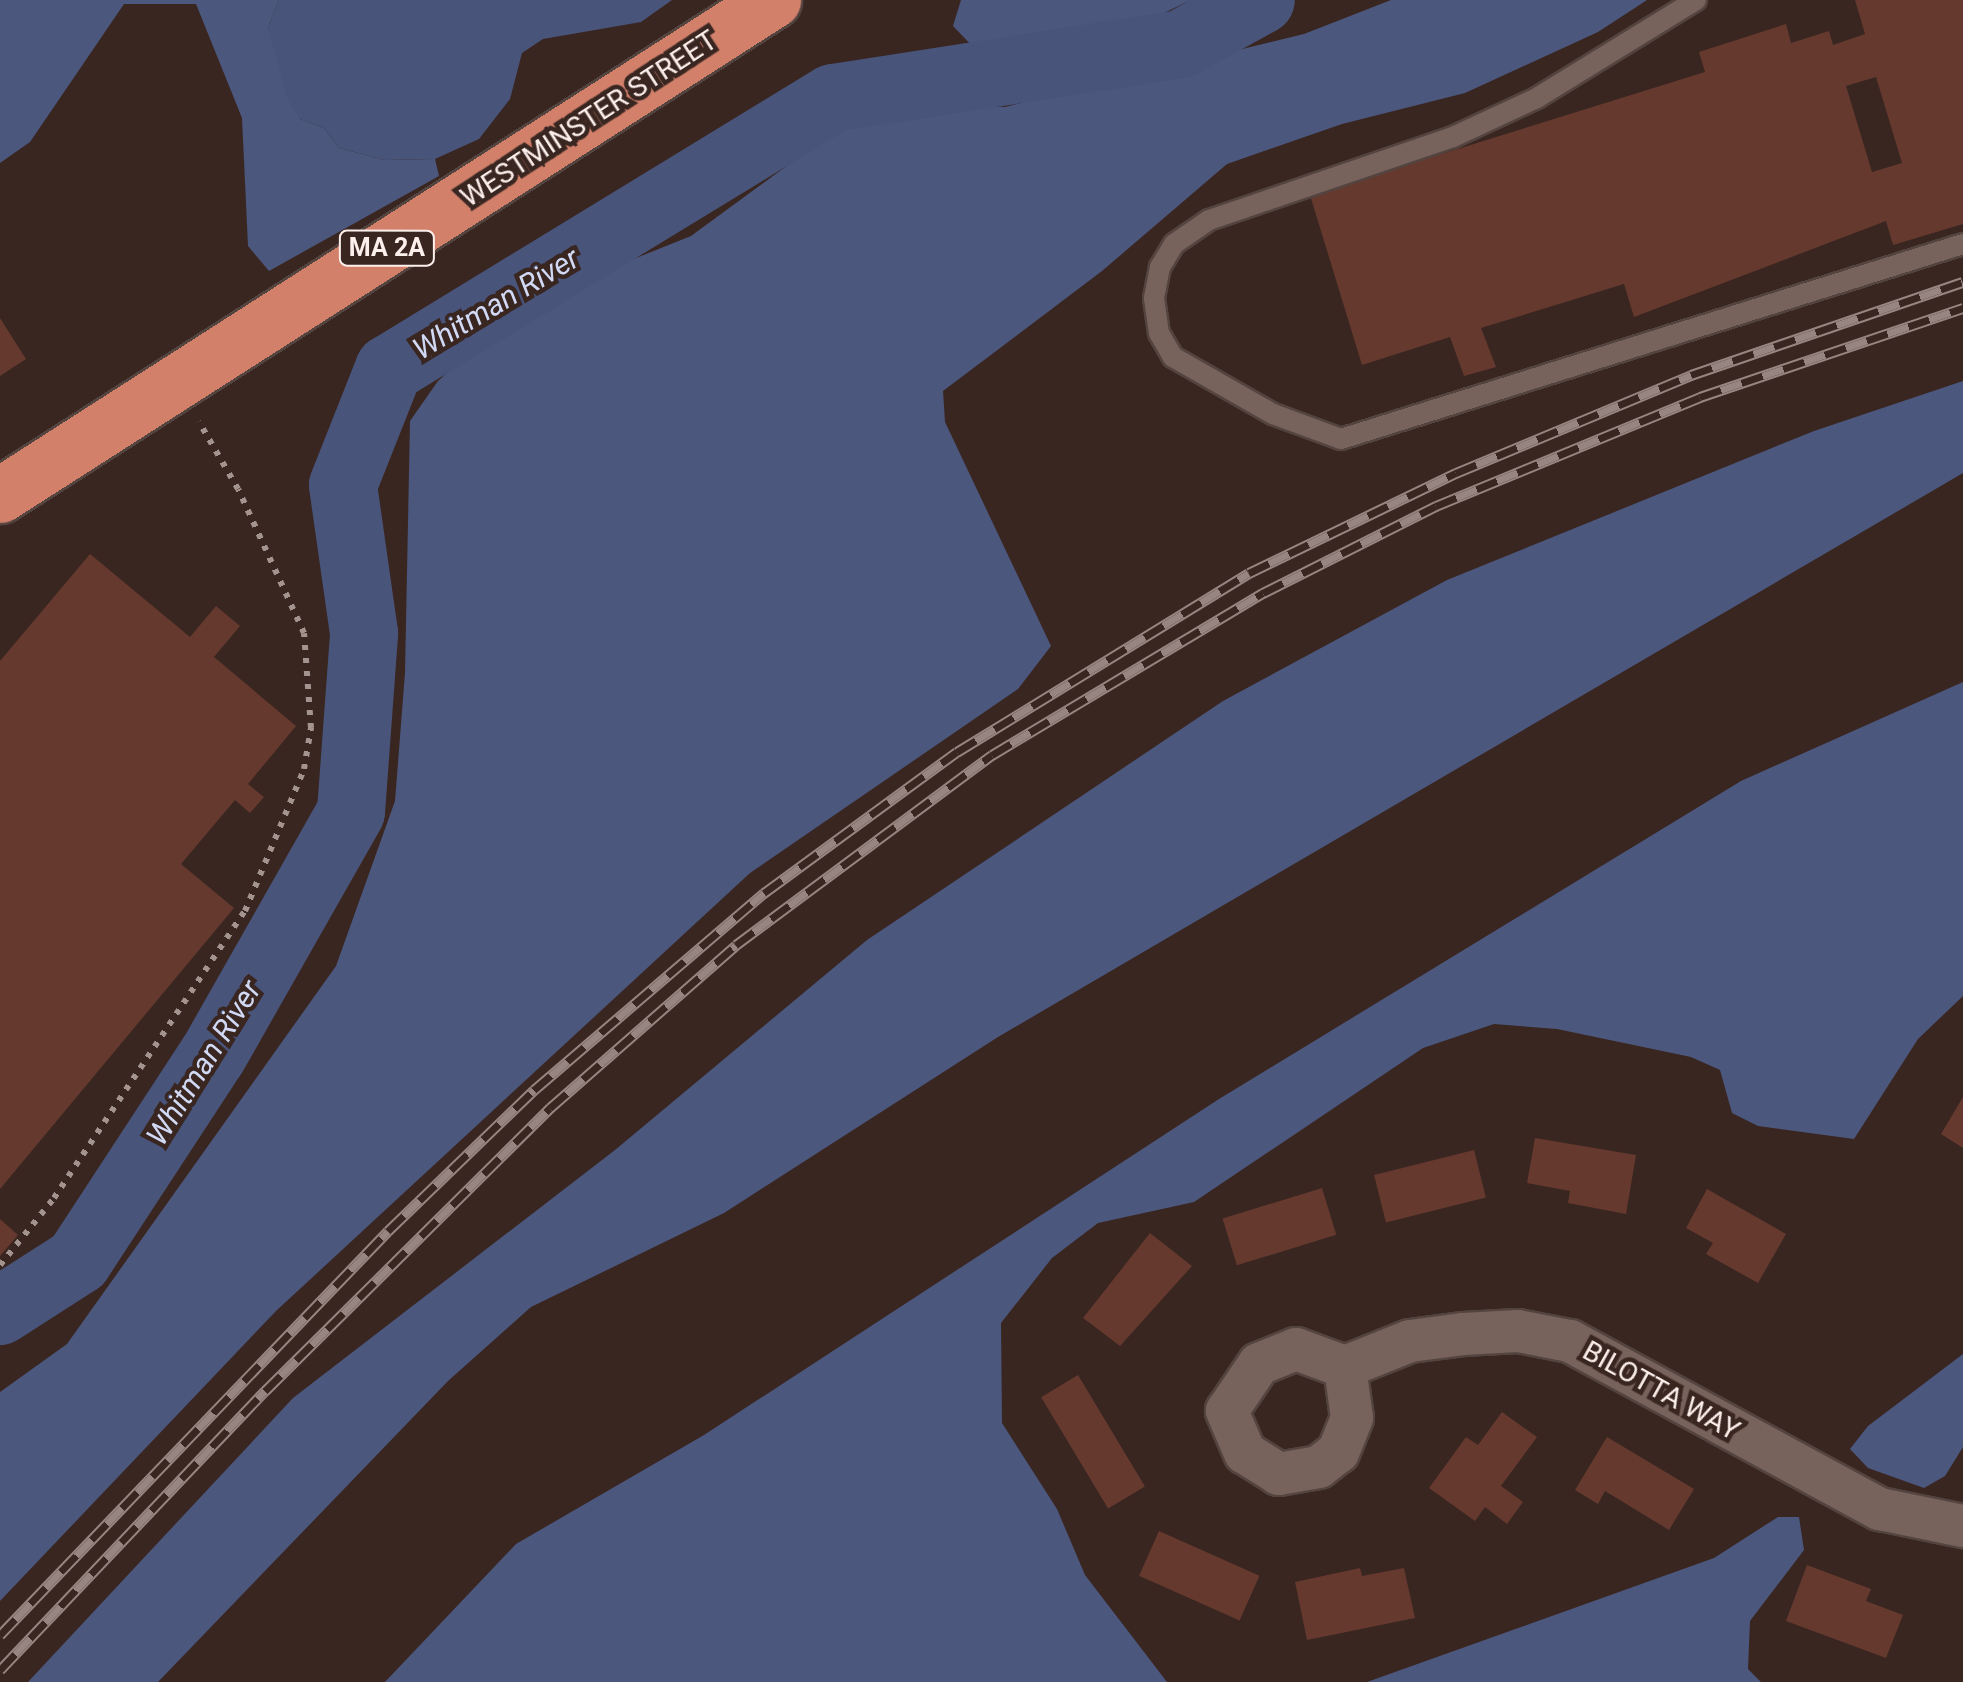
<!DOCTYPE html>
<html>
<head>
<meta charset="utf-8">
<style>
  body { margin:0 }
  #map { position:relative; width:1963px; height:1682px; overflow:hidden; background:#392621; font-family:Roboto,sans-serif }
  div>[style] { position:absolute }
  .forest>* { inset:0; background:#4c577e }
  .water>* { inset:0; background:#49547b }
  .river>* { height:68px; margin:-34px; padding:0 34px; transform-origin:34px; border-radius:34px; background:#49547b }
  .building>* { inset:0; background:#65392e; transform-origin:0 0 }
  .path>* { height:6px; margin-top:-3px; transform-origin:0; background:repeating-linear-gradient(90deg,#a49490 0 5px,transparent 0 13px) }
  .roads { filter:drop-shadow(2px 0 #544440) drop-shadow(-2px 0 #544440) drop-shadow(0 2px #544440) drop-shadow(0 -2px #544440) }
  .lane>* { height:20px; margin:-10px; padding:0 10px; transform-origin:10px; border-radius:10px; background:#78625c }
  .street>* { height:42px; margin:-21px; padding:0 21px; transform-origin:21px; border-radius:21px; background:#78625c }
  .highway>* { height:55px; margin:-27.5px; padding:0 27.5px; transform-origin:27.5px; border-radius:27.5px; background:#d2806a }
  .rail>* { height:11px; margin-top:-5.5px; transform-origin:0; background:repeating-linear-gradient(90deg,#392621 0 22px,#968581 0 44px); box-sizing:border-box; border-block:2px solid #968581 }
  span { translate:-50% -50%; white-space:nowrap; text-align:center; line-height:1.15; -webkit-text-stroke:9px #392621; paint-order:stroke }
  .shield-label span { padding:2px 8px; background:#392621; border:2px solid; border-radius:8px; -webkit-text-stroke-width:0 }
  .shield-label { font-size:25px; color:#fdefec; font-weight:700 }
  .street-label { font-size:28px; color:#fdefec }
  .water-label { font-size:30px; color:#d1d9f4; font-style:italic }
</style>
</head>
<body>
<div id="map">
  <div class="forest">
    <div style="clip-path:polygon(0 0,279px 0,268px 27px,300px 119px,324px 128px,339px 148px,385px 160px,435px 159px,439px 176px,269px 271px,248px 246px,242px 118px,196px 4px,124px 4px,30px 142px,0 163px)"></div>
    <div style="clip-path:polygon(961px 0,1191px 0,1143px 23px,977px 51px,953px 26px)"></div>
    <div style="clip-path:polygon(1391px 0,1647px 0,1598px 32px,1465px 93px,1342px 124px,1227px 164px,1102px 271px,943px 391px,945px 422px,1051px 646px,1018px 689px,750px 873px,276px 1311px,0 1601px,0 1392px,67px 1344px,336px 966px,395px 801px,405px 673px,410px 421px,438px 381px,524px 303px,691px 236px,856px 115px,923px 103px,1005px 107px,1304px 34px)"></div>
    <div style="clip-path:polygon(1963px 381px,1963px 473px,998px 1037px,724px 1213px,531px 1307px,448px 1381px,158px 1682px,28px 1682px,293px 1398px,615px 1150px,867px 940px,1223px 701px,1447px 580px,1814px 431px)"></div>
    <div style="clip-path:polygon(1963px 682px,1963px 996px,1918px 1039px,1854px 1139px,1758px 1126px,1732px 1113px,1720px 1070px,1691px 1057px,1557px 1029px,1494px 1024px,1423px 1048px,1194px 1202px,1098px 1223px,1052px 1258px,1001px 1323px,1002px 1423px,1057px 1509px,1085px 1575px,1167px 1682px,385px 1682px,516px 1544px,704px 1435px,1219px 1099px,1741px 781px)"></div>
    <div style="clip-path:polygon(1963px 1354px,1963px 1447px,1945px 1476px,1924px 1488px,1868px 1468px,1850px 1449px,1868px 1426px)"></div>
    <div style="clip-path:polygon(1778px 1517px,1799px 1517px,1804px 1550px,1750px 1621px,1748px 1669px,1761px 1682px,1367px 1682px,1714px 1558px)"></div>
  </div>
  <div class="water">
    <div style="clip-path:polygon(279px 0,672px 0,641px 22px,543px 39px,522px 53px,510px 99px,479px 139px,435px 159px,385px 160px,339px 148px,324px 128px,300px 119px,287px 98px,268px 27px)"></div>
  </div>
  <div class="river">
    <div style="left:0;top:1311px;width:93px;rotate:-32.7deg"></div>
    <div style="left:78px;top:1261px;width:246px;rotate:-56.8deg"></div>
    <div style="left:213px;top:1055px;width:279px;rotate:-60.4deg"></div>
    <div style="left:351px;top:812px;width:179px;rotate:-85.8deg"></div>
    <div style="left:364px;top:633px;width:149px;rotate:-98.1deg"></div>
    <div style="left:343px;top:485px;width:125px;rotate:-68.4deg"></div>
    <div style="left:389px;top:369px;width:520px;rotate:-31.4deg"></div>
    <div style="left:833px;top:98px;width:352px;rotate:-8.8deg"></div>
    <div style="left:1181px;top:44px;width:91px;rotate:-28.8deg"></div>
  </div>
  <div class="building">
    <div style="clip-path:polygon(evenodd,1855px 0,1963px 0,1963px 224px,1893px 245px,1886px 221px,1634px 317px,1624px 284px,1481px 328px,1496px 367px,1464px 376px,1450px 337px,1362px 365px,1310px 195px,1705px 72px,1699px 52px,1786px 24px,1791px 43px,1829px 31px,1833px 45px,1865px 34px,1855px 0,1876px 77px,1902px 163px,1872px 172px,1846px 86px,1876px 77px)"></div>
    <div style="clip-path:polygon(0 318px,26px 359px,0 376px)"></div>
    <div style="clip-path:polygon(90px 554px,190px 637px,216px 606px,240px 626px,214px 657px,296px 726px,248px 784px,264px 797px,250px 813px,235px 800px,181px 864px,234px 908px,0 1189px,0 661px)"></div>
    <div style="clip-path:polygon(1963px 1097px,1963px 1148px,1941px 1134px)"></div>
    <div style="clip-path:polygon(1535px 1138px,1636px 1155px,1626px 1214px,1568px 1203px,1570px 1191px,1527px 1183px)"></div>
    <div style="left:1474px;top:1150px;width:49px;height:103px;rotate:76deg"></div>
    <div style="left:1322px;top:1188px;width:49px;height:104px;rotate:73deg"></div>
    <div style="clip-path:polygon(1707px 1189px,1786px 1234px,1758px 1283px,1706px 1254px,1713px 1243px,1686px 1228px)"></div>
    <div style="clip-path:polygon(0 1219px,18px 1235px,0 1256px)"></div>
    <div style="clip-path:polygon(1150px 1233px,1192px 1266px,1120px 1346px,1083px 1318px)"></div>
    <div style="left:1078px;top:1375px;width:130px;height:43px;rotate:59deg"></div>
    <div style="clip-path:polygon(1502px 1412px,1537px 1437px,1501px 1486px,1523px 1502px,1507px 1524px,1485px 1507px,1475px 1521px,1429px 1488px,1466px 1437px,1478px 1445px)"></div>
    <div style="clip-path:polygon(1607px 1437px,1694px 1489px,1669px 1530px,1605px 1491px,1598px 1504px,1575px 1490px)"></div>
    <div style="left:1159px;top:1531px;width:110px;height:49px;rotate:24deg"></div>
    <div style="clip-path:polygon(1807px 1565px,1871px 1589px,1866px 1601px,1903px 1615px,1886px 1658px,1786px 1621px)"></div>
    <div style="clip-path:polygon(1360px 1568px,1362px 1576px,1404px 1568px,1415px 1618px,1307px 1640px,1295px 1582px)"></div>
  </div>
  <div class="path">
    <div style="left:0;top:1265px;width:86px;rotate:-51.1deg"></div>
    <div style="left:54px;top:1198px;width:345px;rotate:-56.4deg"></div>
    <div style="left:245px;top:911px;width:154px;rotate:-67.4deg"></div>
    <div style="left:304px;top:769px;width:42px;rotate:-80.3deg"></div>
    <div style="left:311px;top:728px;width:95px;rotate:-94.2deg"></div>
    <div style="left:304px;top:633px;width:158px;rotate:-114.6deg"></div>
    <div style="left:238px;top:489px;width:78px;rotate:-120.2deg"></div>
  </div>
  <div class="roads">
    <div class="lane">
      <div style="left:1696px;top:0;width:187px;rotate:148.4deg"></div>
      <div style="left:1537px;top:98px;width:93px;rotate:155.1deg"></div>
      <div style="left:1453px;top:137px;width:258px;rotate:161.2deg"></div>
      <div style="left:1209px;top:220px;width:42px;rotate:145.6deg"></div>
      <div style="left:1174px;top:244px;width:27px;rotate:121deg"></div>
      <div style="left:1160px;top:267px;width:32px;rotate:101deg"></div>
      <div style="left:1154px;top:298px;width:35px;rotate:82deg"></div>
      <div style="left:1159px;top:333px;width:28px;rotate:60deg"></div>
      <div style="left:1173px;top:357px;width:115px;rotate:29.7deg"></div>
      <div style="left:1273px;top:414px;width:72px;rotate:20.2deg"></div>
      <div style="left:1341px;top:439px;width:652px;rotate:-17.41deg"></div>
    </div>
    <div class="street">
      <div style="left:1296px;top:1349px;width:52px;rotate:20.2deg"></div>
      <div style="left:1345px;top:1367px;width:51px;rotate:82.2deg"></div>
      <div style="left:1352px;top:1418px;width:37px;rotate:112deg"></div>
      <div style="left:1338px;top:1452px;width:24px;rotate:142deg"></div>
      <div style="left:1319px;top:1467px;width:41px;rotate:170.1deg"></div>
      <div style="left:1279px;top:1474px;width:40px;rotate:-148deg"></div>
      <div style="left:1245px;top:1453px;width:46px;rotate:-113.2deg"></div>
      <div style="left:1227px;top:1411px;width:57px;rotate:-55.8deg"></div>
      <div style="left:1259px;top:1364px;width:40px;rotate:-22deg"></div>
      <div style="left:1345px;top:1367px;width:70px;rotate:-21.8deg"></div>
      <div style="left:1410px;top:1341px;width:53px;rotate:-7.5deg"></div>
      <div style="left:1463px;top:1334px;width:55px;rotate:-3.1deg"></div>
      <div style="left:1518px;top:1331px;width:53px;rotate:10.9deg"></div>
      <div style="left:1570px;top:1341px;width:353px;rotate:28.5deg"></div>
      <div style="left:1880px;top:1509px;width:85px;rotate:11.6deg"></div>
    </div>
    <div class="highway">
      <div style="left:0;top:495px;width:918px;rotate:-32.63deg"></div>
    </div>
  </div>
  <div class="rail">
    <div style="left:0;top:1635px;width:560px;rotate:-46.16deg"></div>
    <div style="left:388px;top:1231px;width:203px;rotate:-44deg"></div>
    <div style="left:534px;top:1090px;width:303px;rotate:-40.6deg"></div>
    <div style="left:764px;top:893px;width:239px;rotate:-36.2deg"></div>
    <div style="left:957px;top:752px;width:342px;rotate:-31.5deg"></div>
    <div style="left:1249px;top:573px;width:230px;rotate:-25.8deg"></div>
    <div style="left:1456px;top:473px;width:255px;rotate:-22.6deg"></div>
    <div style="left:1691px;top:375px;width:287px;rotate:-18.9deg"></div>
    <div style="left:0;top:1670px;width:385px;rotate:-46.5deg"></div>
    <div style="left:265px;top:1391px;width:402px;rotate:-44.8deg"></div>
    <div style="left:550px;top:1108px;width:247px;rotate:-41.2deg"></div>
    <div style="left:736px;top:945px;width:319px;rotate:-36.6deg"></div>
    <div style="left:992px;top:755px;width:316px;rotate:-30.9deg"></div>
    <div style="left:1263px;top:593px;width:194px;rotate:-26.7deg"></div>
    <div style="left:1436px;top:506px;width:286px;rotate:-22.4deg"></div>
    <div style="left:1700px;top:397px;width:278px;rotate:-18.7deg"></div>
  </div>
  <div class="shield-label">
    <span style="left:387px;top:248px">MA 2A</span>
  </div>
  <div class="street-label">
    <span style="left:589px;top:119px;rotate:-33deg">WESTMINSTER STREET</span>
    <span style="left:1661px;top:1391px;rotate:29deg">BILOTTA WAY</span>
  </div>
  <div class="water-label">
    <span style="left:496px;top:304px;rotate:-31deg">Whitman River</span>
    <span style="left:204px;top:1063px;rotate:-58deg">Whitman River</span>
  </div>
</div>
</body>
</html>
